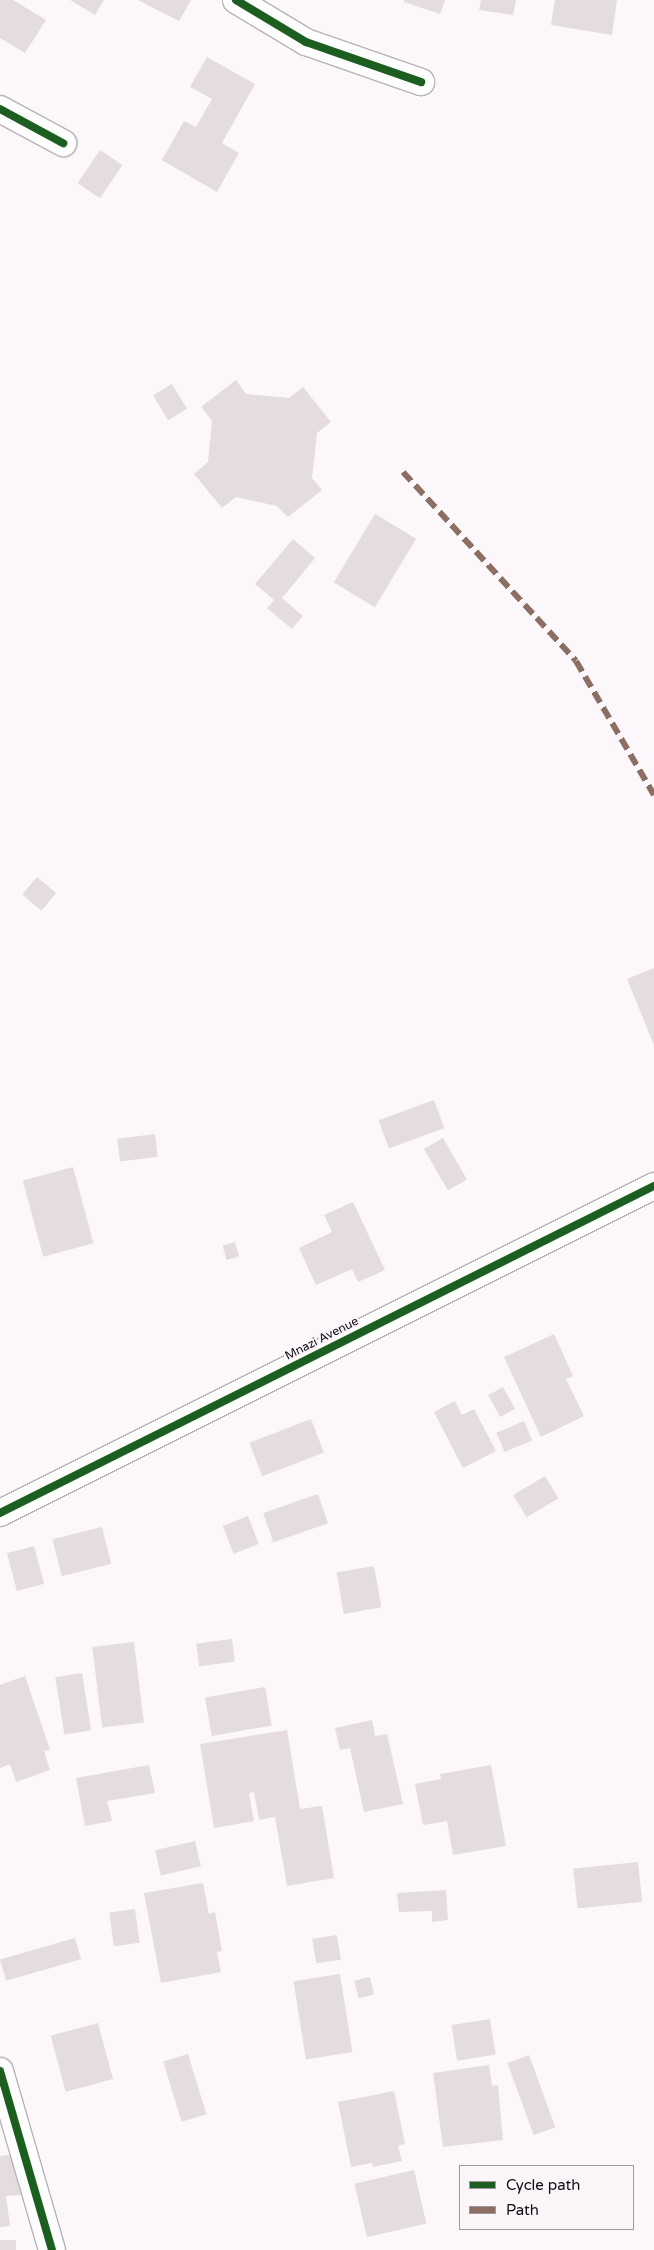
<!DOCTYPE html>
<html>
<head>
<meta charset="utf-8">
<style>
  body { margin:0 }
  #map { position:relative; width:654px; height:2250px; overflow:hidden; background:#fbf7fa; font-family:"Varela Round",sans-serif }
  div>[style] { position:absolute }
  .building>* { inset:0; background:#e5dcdf; transform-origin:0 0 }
  .roads { filter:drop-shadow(1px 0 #b8b2b7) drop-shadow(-1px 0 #b8b2b7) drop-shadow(0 1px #b8b2b7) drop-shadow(0 -1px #b8b2b7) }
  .street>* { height:26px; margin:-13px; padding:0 13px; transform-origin:13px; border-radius:13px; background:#fefefe }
  .quiet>* { height:6px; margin-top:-3px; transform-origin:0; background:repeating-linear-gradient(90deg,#8d6e63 0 12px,transparent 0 18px) }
  .cycleway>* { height:8px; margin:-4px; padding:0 4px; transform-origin:4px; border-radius:4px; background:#1b5e20 }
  span { translate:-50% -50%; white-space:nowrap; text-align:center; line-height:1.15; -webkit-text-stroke:4px #fcf6fb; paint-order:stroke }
  .street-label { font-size:12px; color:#140b13 }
  .legend { position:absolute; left:459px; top:2165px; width:175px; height:65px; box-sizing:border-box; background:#fcf6fb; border:1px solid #9f989e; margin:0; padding:6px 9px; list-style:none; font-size:15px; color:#140b13 }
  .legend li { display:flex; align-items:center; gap:10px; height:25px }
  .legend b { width:25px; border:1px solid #9f989e }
</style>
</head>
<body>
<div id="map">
  <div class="building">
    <div style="clip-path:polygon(0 0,13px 0,46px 20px,25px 53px,0 38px)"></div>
    <div style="clip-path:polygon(70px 0,104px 0,95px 15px)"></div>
    <div style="clip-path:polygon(138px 0,191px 0,179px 21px)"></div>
    <div style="clip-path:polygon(404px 0,445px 0,440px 14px,404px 2px)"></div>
    <div style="clip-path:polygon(481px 0,516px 0,513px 15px,479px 10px)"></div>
    <div style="clip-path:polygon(555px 0,617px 0,612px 35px,551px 25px)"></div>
    <div style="clip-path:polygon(207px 57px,255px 84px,222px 143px,239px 153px,217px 192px,162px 160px,184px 121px,196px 127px,212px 99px,190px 87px)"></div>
    <div style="left:100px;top:150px;width:27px;height:40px;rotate:34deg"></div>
    <div style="clip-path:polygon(236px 380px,246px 394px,289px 398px,303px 387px,331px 422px,317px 433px,312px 478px,322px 490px,288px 517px,277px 506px,236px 497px,222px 508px,194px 474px,208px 462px,212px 421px,201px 407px)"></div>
    <div style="left:172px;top:384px;width:29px;height:22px;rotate:59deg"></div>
    <div style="left:375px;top:514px;width:48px;height:80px;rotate:31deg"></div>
    <div style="clip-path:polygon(293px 539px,315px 558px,282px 598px,303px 616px,292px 629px,267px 608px,274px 600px,255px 584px)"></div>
    <div style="left:37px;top:877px;width:25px;height:23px;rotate:40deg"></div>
    <div style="clip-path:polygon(654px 968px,654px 1045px,627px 979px)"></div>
    <div style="left:434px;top:1100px;width:30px;height:59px;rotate:70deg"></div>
    <div style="left:155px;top:1134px;width:23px;height:38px;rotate:83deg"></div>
    <div style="left:443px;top:1138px;width:48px;height:22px;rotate:60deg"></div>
    <div style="left:73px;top:1167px;width:79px;height:52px;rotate:75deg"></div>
    <div style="clip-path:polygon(353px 1202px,385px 1270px,358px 1282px,352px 1269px,316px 1285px,299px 1248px,332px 1232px,324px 1215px)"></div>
    <div style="left:235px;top:1242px;width:15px;height:13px;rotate:74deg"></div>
    <div style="clip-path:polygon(554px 1334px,573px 1376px,566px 1379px,584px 1416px,541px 1437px,504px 1357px)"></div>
    <div style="left:503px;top:1387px;width:25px;height:17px;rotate:61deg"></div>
    <div style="clip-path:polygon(455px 1401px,462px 1415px,474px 1409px,496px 1451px,463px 1468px,434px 1412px)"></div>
    <div style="left:311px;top:1419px;width:36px;height:66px;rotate:69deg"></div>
    <div style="left:524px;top:1421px;width:21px;height:30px;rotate:67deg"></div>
    <div style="left:545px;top:1476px;width:26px;height:37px;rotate:59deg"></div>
    <div style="left:318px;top:1494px;width:31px;height:58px;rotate:71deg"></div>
    <div style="left:248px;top:1516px;width:30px;height:27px;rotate:69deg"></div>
    <div style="left:102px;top:1527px;width:38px;height:51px;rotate:76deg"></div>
    <div style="left:34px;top:1546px;width:39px;height:28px;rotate:75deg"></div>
    <div style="left:374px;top:1566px;width:42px;height:38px;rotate:80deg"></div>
    <div style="left:232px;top:1639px;width:23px;height:36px;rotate:83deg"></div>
    <div style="left:134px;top:1642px;width:81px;height:42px;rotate:83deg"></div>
    <div style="left:82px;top:1673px;width:58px;height:27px;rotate:81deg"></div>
    <div style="clip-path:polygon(25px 1676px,50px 1750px,44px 1751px,50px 1770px,16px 1782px,10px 1764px,0 1768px,0 1685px)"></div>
    <div style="left:265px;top:1687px;width:39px;height:61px;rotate:80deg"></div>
    <div style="clip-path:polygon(372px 1720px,375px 1736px,387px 1734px,403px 1804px,364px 1812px,350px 1748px,340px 1750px,335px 1728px)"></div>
    <div style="clip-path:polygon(287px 1730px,300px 1809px,322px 1806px,334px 1878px,287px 1886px,275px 1817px,259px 1820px,254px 1792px,249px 1793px,254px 1821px,214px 1828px,200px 1744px)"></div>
    <div style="clip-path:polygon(149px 1765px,155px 1793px,107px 1801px,112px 1821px,85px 1826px,76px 1778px)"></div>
    <div style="clip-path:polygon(491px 1765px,506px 1846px,453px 1855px,447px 1821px,423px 1825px,415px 1784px,441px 1779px,440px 1774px)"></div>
    <div style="left:195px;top:1841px;width:26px;height:41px;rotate:77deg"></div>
    <div style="left:638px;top:1862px;width:40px;height:65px;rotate:84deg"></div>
    <div style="clip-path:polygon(203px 1883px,209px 1914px,215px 1912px,222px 1951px,217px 1952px,221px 1972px,161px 1983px,144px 1893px)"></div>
    <div style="clip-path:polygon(446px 1890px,448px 1920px,432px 1922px,432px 1911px,399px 1912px,397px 1893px)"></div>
    <div style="left:135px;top:1909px;width:34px;height:26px;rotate:82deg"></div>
    <div style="left:337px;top:1935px;width:25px;height:25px;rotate:81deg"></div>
    <div style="left:75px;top:1938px;width:22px;height:78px;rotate:74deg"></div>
    <div style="left:340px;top:1974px;width:79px;height:47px;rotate:81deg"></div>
    <div style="left:370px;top:1977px;width:18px;height:16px;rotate:77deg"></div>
    <div style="left:490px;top:2019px;width:36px;height:39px;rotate:81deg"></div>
    <div style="left:98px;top:2023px;width:58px;height:49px;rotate:75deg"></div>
    <div style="left:188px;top:2054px;width:63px;height:26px;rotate:73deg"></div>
    <div style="left:529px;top:2055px;width:77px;height:23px;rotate:70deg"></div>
    <div style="clip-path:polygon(489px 2065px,492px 2086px,498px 2085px,503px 2140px,443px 2147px,433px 2073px)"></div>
    <div style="clip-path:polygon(394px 2091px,405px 2144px,398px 2146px,402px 2161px,373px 2167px,372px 2163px,351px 2167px,338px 2102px)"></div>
    <div style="clip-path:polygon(16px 2154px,21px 2195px,6px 2196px,10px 2226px,0 2227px,0 2156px)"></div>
    <div style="left:414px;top:2170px;width:55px;height:61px;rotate:77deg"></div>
    <div style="left:0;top:2240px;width:16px;height:10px"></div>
  </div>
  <div class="roads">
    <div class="street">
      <div style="left:236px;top:0;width:82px;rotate:31deg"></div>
      <div style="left:306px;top:42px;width:122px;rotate:19.2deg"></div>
      <div style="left:0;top:109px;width:72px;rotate:28.4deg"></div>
      <div style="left:0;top:1513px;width:731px;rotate:-26.57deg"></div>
      <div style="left:0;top:2071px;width:186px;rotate:73.8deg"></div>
    </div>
  </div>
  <div class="quiet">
    <div style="left:403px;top:472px;width:256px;rotate:47.5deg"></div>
    <div style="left:576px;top:661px;width:155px;rotate:59.8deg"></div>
  </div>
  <div class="cycleway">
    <div style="left:236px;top:0;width:82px;rotate:31deg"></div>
    <div style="left:306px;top:42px;width:122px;rotate:19.2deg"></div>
    <div style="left:0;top:109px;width:72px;rotate:28.4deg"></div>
    <div style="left:0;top:1513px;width:731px;rotate:-26.57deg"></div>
    <div style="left:0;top:2071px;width:186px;rotate:73.8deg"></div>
  </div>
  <div class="street-label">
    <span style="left:322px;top:1339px;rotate:-27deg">Mnazi Avenue</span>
  </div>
  <ul class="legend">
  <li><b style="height:6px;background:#1b5e20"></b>Cycle path</li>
  <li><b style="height:6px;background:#8d6e63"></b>Path</li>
  </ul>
</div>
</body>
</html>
